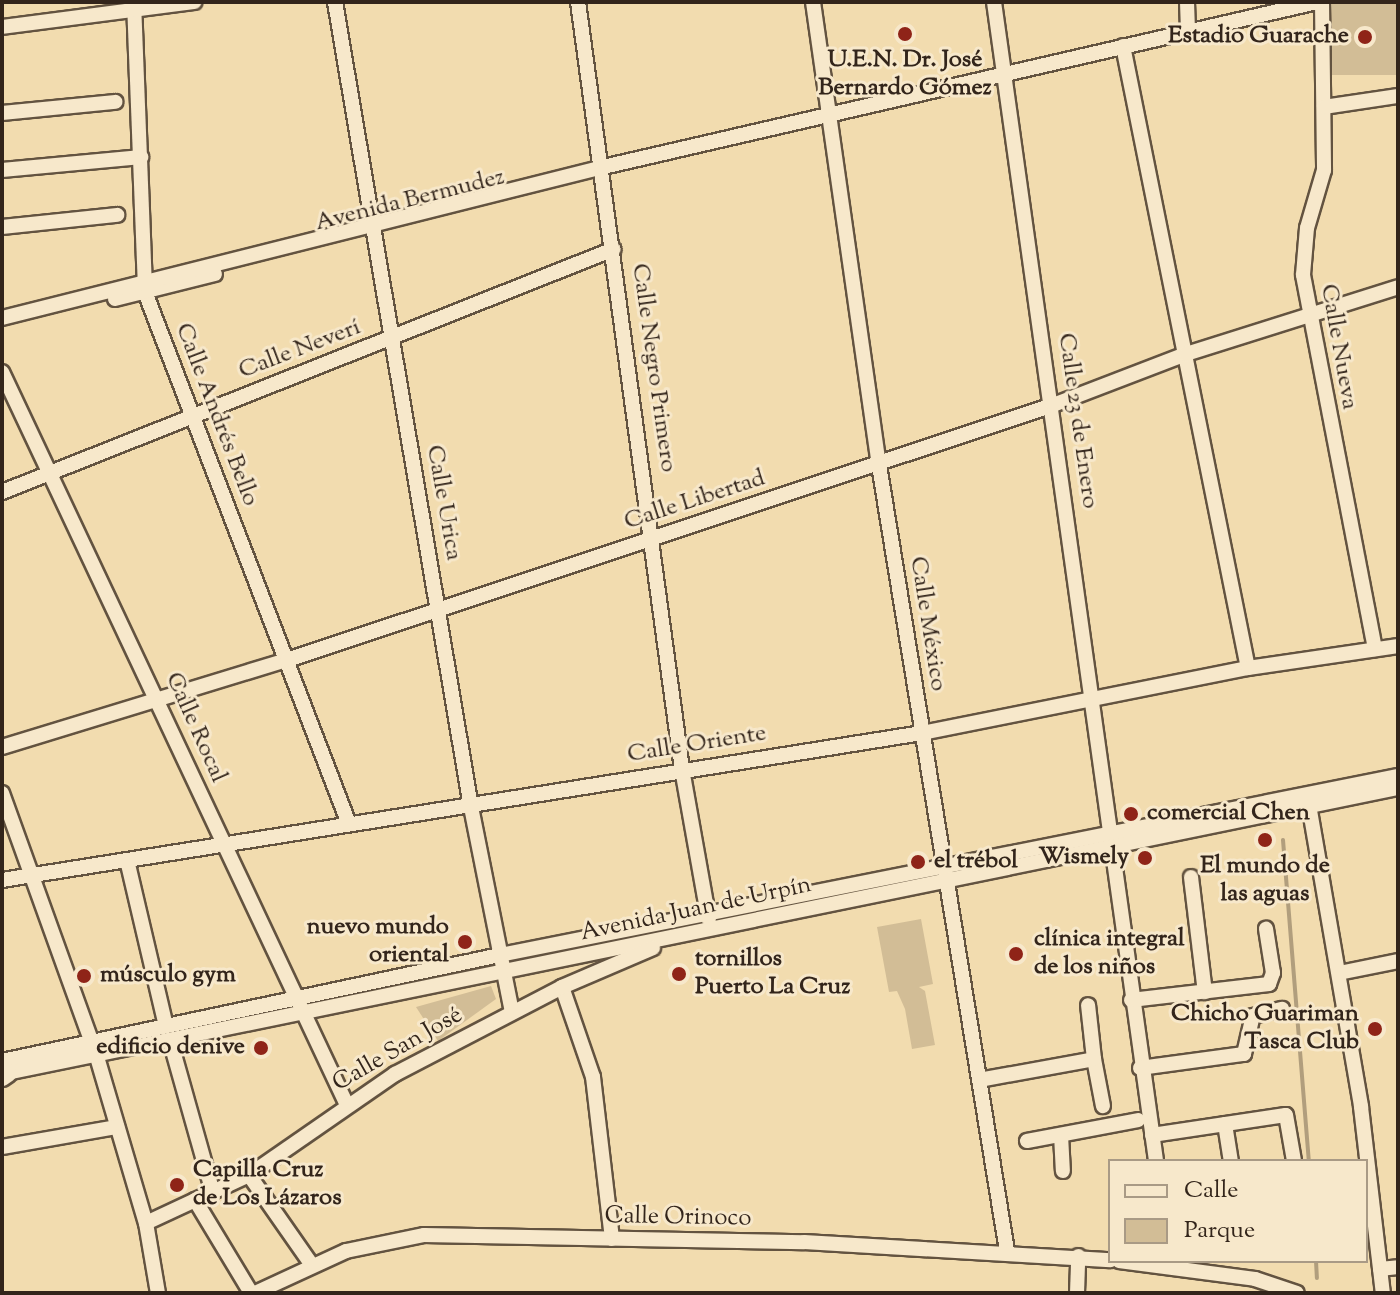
<!DOCTYPE html>
<html>
<head>
<meta charset="utf-8">
<style>
  body { margin:0 }
  #map { position:relative; width:1400px; height:1295px; overflow:hidden; background:#f2dcaf; font-family:"Sorts Mill Goudy",serif }
  div>[style] { position:absolute }
  .green>* { inset:0; background:#d2bd96; transform-origin:0 0 }
  .stream>* { height:4px; margin:-2px; padding:0 2px; transform-origin:2px; border-radius:2px; background:#b19e7d }
  .roads { filter:drop-shadow(2px 0 #635340) drop-shadow(-2px 0 #635340) drop-shadow(0 2px #635340) drop-shadow(0 -2px #635340) }
  .minor>* { height:14px; margin:-7px; padding:0 7px; transform-origin:7px; border-radius:7px; background:#f7e8cb }
  .secondary>* { height:18px; margin:-9px; padding:0 9px; transform-origin:9px; border-radius:9px; background:#f7e8cb }
  .dots>* { width:22px; height:22px; translate:-50% -50%; box-sizing:border-box; border:4px solid #f7e8cb; border-radius:50% }
  span { translate:-50% -50%; white-space:nowrap; text-align:center; line-height:1.15; -webkit-text-stroke:6px #f7e8cb; paint-order:stroke }
  .poi-label { font-size:24px; color:#33251b; font-weight:700 }
  .right { translate:-100% -50%; text-align:right }
  .left { translate:0 -50%; text-align:left }
  .street-label { font-size:24px; color:#33251b }
  .frame { position:absolute; inset:0; border:4px solid #33251b; pointer-events:none }
  .legend { position:absolute; left:1108px; top:1159px; width:260px; height:104px; box-sizing:border-box; background:#f7e8cb; border:2px solid #a99a85; margin:0; padding:10px 14px; list-style:none; font-size:24px; color:#33251b }
  .legend li { display:flex; align-items:center; gap:16px; height:40px }
  .legend b { width:40px; border:2px solid #a99a85 }
</style>
</head>
<body>
<div id="map">
  <div class="green">
    <div style="left:1331px;top:2px;width:67px;height:73px"></div>
    <div style="clip-path:polygon(921px 919px,933px 984px,919px 987px,925px 991px,935px 1045px,912px 1049px,905px 1009px,897px 991px,889px 992px,877px 927px)"></div>
    <div style="clip-path:polygon(491px 986px,496px 999px,438px 1041px,416px 1007px)"></div>
  </div>
  <div class="stream">
    <div style="left:1283px;top:840px;width:322px;rotate:85.4deg"></div>
    <div style="left:1316px;top:1261px;width:17px;rotate:87deg"></div>
  </div>
  <div class="roads">
    <div class="minor">
      <div style="left:134px;top:2px;width:290px;rotate:87.8deg"></div>
      <div style="left:145px;top:292px;width:570px;rotate:69.02deg"></div>
      <div style="left:335px;top:2px;width:816px;rotate:80.41deg"></div>
      <div style="left:471px;top:807px;width:209px;rotate:78.7deg"></div>
      <div style="left:578px;top:2px;width:774px;rotate:82.28deg"></div>
      <div style="left:682px;top:769px;width:153px;rotate:79.9deg"></div>
      <div style="left:813px;top:2px;width:468px;rotate:81.9deg"></div>
      <div style="left:879px;top:465px;width:796px;rotate:80.75deg"></div>
      <div style="left:994px;top:2px;width:1170px;rotate:82.04deg"></div>
      <div style="left:1187px;top:2px;width:28px;rotate:88deg"></div>
      <div style="left:1322px;top:2px;width:168px;rotate:89.3deg"></div>
      <div style="left:1324px;top:170px;width:60px;rotate:106.3deg"></div>
      <div style="left:1307px;top:228px;width:47px;rotate:94.9deg"></div>
      <div style="left:1303px;top:275px;width:381px;rotate:79.1deg"></div>
      <div style="left:2px;top:27px;width:194px;rotate:-7.4deg"></div>
      <div style="left:1123px;top:46px;width:634px;rotate:78.64deg"></div>
      <div style="left:1324px;top:107px;width:75px;rotate:-8.5deg"></div>
      <div style="left:2px;top:113px;width:114px;rotate:-5.6deg"></div>
      <div style="left:2px;top:170px;width:140px;rotate:-5.3deg"></div>
      <div style="left:2px;top:227px;width:116px;rotate:-6deg"></div>
      <div style="left:115px;top:299px;width:103px;rotate:-14deg"></div>
      <div style="left:2px;top:318px;width:620px;rotate:-14.1deg"></div>
      <div style="left:603px;top:167px;width:733px;rotate:-13.01deg"></div>
      <div style="left:2px;top:372px;width:808px;rotate:64.8deg"></div>
      <div style="left:2px;top:492px;width:658px;rotate:-21.66deg"></div>
      <div style="left:2px;top:747px;width:298px;rotate:-17deg"></div>
      <div style="left:287px;top:660px;width:807px;rotate:-18.41deg"></div>
      <div style="left:1053px;top:405px;width:142px;rotate:-21deg"></div>
      <div style="left:1186px;top:354px;width:222px;rotate:-17.5deg"></div>
      <div style="left:2px;top:793px;width:281px;rotate:70.2deg"></div>
      <div style="left:97px;top:1057px;width:173px;rotate:73.6deg"></div>
      <div style="left:146px;top:1223px;width:71px;rotate:80.3deg"></div>
      <div style="left:1308px;top:799px;width:313px;rotate:80.2deg"></div>
      <div style="left:1361px;top:1107px;width:187px;rotate:83.3deg"></div>
      <div style="left:127px;top:860px;width:171px;rotate:76.8deg"></div>
      <div style="left:1191px;top:877px;width:116px;rotate:83.1deg"></div>
      <div style="left:2px;top:880px;width:932px;rotate:-9.08deg"></div>
      <div style="left:922px;top:733px;width:332px;rotate:-11.3deg"></div>
      <div style="left:1248px;top:668px;width:152px;rotate:-8.3deg"></div>
      <div style="left:1339px;top:973px;width:60px;rotate:-11.5deg"></div>
      <div style="left:562px;top:987px;width:95px;rotate:71deg"></div>
      <div style="left:593px;top:1077px;width:163px;rotate:83.3deg"></div>
      <div style="left:1131px;top:1000px;width:139px;rotate:-6.6deg"></div>
      <div style="left:1269px;top:984px;width:12px;rotate:-70deg"></div>
      <div style="left:1273px;top:973px;width:45px;rotate:-99deg"></div>
      <div style="left:170px;top:1040px;width:155px;rotate:74.3deg"></div>
      <div style="left:1094px;top:1059px;width:48px;rotate:79.2deg"></div>
      <div style="left:2px;top:1061px;width:509px;rotate:-12.02deg"></div>
      <div style="left:500px;top:955px;width:916px;rotate:-11.27deg"></div>
      <div style="left:1140px;top:1068px;width:105px;rotate:-7.7deg"></div>
      <div style="left:1244px;top:1054px;width:39px;rotate:-77deg"></div>
      <div style="left:1253px;top:1016px;width:30px;rotate:-14deg"></div>
      <div style="left:2px;top:1074px;width:1425px;rotate:-11.58deg"></div>
      <div style="left:979px;top:1080px;width:117px;rotate:-10.3deg"></div>
      <div style="left:1094px;top:1059px;width:54px;rotate:-96.3deg"></div>
      <div style="left:1225px;top:1124px;width:37px;rotate:81deg"></div>
      <div style="left:1061px;top:1135px;width:36px;rotate:87deg"></div>
      <div style="left:1152px;top:1135px;width:135px;rotate:-8.5deg"></div>
      <div style="left:1286px;top:1115px;width:47px;rotate:80.1deg"></div>
      <div style="left:1027px;top:1141px;width:113px;rotate:-10.7deg"></div>
      <div style="left:2px;top:1147px;width:117px;rotate:-9.9deg"></div>
      <div style="left:249px;top:1175px;width:108px;rotate:55.1deg"></div>
      <div style="left:195px;top:1200px;width:109px;rotate:58.9deg"></div>
      <div style="left:146px;top:1223px;width:114px;rotate:-25deg"></div>
      <div style="left:249px;top:1175px;width:178px;rotate:-34.7deg"></div>
      <div style="left:395px;top:1074px;width:188px;rotate:-27.5deg"></div>
      <div style="left:562px;top:987px;width:99px;rotate:-23.2deg"></div>
      <div style="left:1119px;top:1261px;width:137px;rotate:7.5deg"></div>
      <div style="left:1255px;top:1279px;width:44px;rotate:18.4deg"></div>
      <div style="left:1380px;top:1269px;width:18px;rotate:-6deg"></div>
      <div style="left:255px;top:1293px;width:100px;rotate:-24.8deg"></div>
      <div style="left:346px;top:1251px;width:80px;rotate:-11.6deg"></div>
      <div style="left:424px;top:1235px;width:380px;rotate:1.1deg"></div>
      <div style="left:804px;top:1242px;width:307px;rotate:3.4deg"></div>
      <div style="left:1077px;top:1293px;width:37px;rotate:-88deg"></div>
    </div>
    <div class="secondary">
      <div style="left:2px;top:1077px;width:7px;rotate:-34deg"></div>
    </div>
  </div>
  <div class="dots">
    <div style="left:905px;top:34px;background:#8f2418"></div>
    <div style="left:1365px;top:37px;background:#8f2418"></div>
    <div style="left:1131px;top:814px;background:#8f2418"></div>
    <div style="left:1265px;top:840px;background:#8f2418"></div>
    <div style="left:1145px;top:858px;background:#8f2418"></div>
    <div style="left:918px;top:862px;background:#8f2418"></div>
    <div style="left:465px;top:942px;background:#8f2418"></div>
    <div style="left:1016px;top:954px;background:#8f2418"></div>
    <div style="left:679px;top:974px;background:#8f2418"></div>
    <div style="left:84px;top:976px;background:#8f2418"></div>
    <div style="left:1375px;top:1029px;background:#8f2418"></div>
    <div style="left:261px;top:1048px;background:#8f2418"></div>
    <div style="left:177px;top:1185px;background:#8f2418"></div>
  </div>
  <div class="poi-label">
    <span class="right" style="left:1349px;top:37px">Estadio Guarache</span>
    <span style="left:905px;top:75px">U.E.N. Dr. José<br>Bernardo Gómez</span>
    <span class="left" style="left:1147px;top:814px">comercial Chen</span>
    <span class="right" style="left:1129px;top:858px">Wismely</span>
    <span class="left" style="left:934px;top:862px">el trébol</span>
    <span style="left:1265px;top:881px">El mundo de<br>las aguas</span>
    <span class="right" style="left:449px;top:942px">nuevo mundo<br>oriental</span>
    <span class="left" style="left:1034px;top:954px">clínica integral<br>de los niños</span>
    <span class="left" style="left:695px;top:974px">tornillos<br>Puerto La Cruz</span>
    <span class="left" style="left:100px;top:976px">músculo gym</span>
    <span class="right" style="left:1359px;top:1029px">Chicho Guariman<br>Tasca Club</span>
    <span class="right" style="left:245px;top:1048px">edificio denive</span>
    <span class="left" style="left:193px;top:1185px">Capilla Cruz<br>de Los Lázaros</span>
  </div>
  <div class="street-label">
    <span style="left:410px;top:201px;rotate:-14deg">Avenida Bermudez</span>
    <span style="left:1338px;top:347px;rotate:80deg">Calle Nueva</span>
    <span style="left:300px;top:350px;rotate:-21deg">Calle Neverí</span>
    <span style="left:653px;top:368px;rotate:82deg">Calle Negro Primero</span>
    <span style="left:216px;top:415px;rotate:69deg">Calle Andrés Bello</span>
    <span style="left:1077px;top:421px;rotate:82deg">Calle 23 de Enero</span>
    <span style="left:695px;top:501px;rotate:-18deg">Calle Libertad</span>
    <span style="left:443px;top:503px;rotate:80deg">Calle Urica</span>
    <span style="left:927px;top:624px;rotate:81deg">Calle México</span>
    <span style="left:195px;top:728px;rotate:66deg">Calle Rocal</span>
    <span style="left:697px;top:745px;rotate:-9deg">Calle Oriente</span>
    <span style="left:696px;top:910px;rotate:-12deg">Avenida Juan de Urpín</span>
    <span style="left:398px;top:1050px;rotate:-30deg">Calle San José</span>
    <span style="left:678px;top:1218px;rotate:1deg">Calle Orinoco</span>
  </div>
  <div class="frame"></div>
  <ul class="legend">
  <li><b style="height:10px;background:#f7e8cb"></b>Calle</li>
  <li><b style="height:22px;background:#d2bd96"></b>Parque</li>
  </ul>
</div>
</body>
</html>
